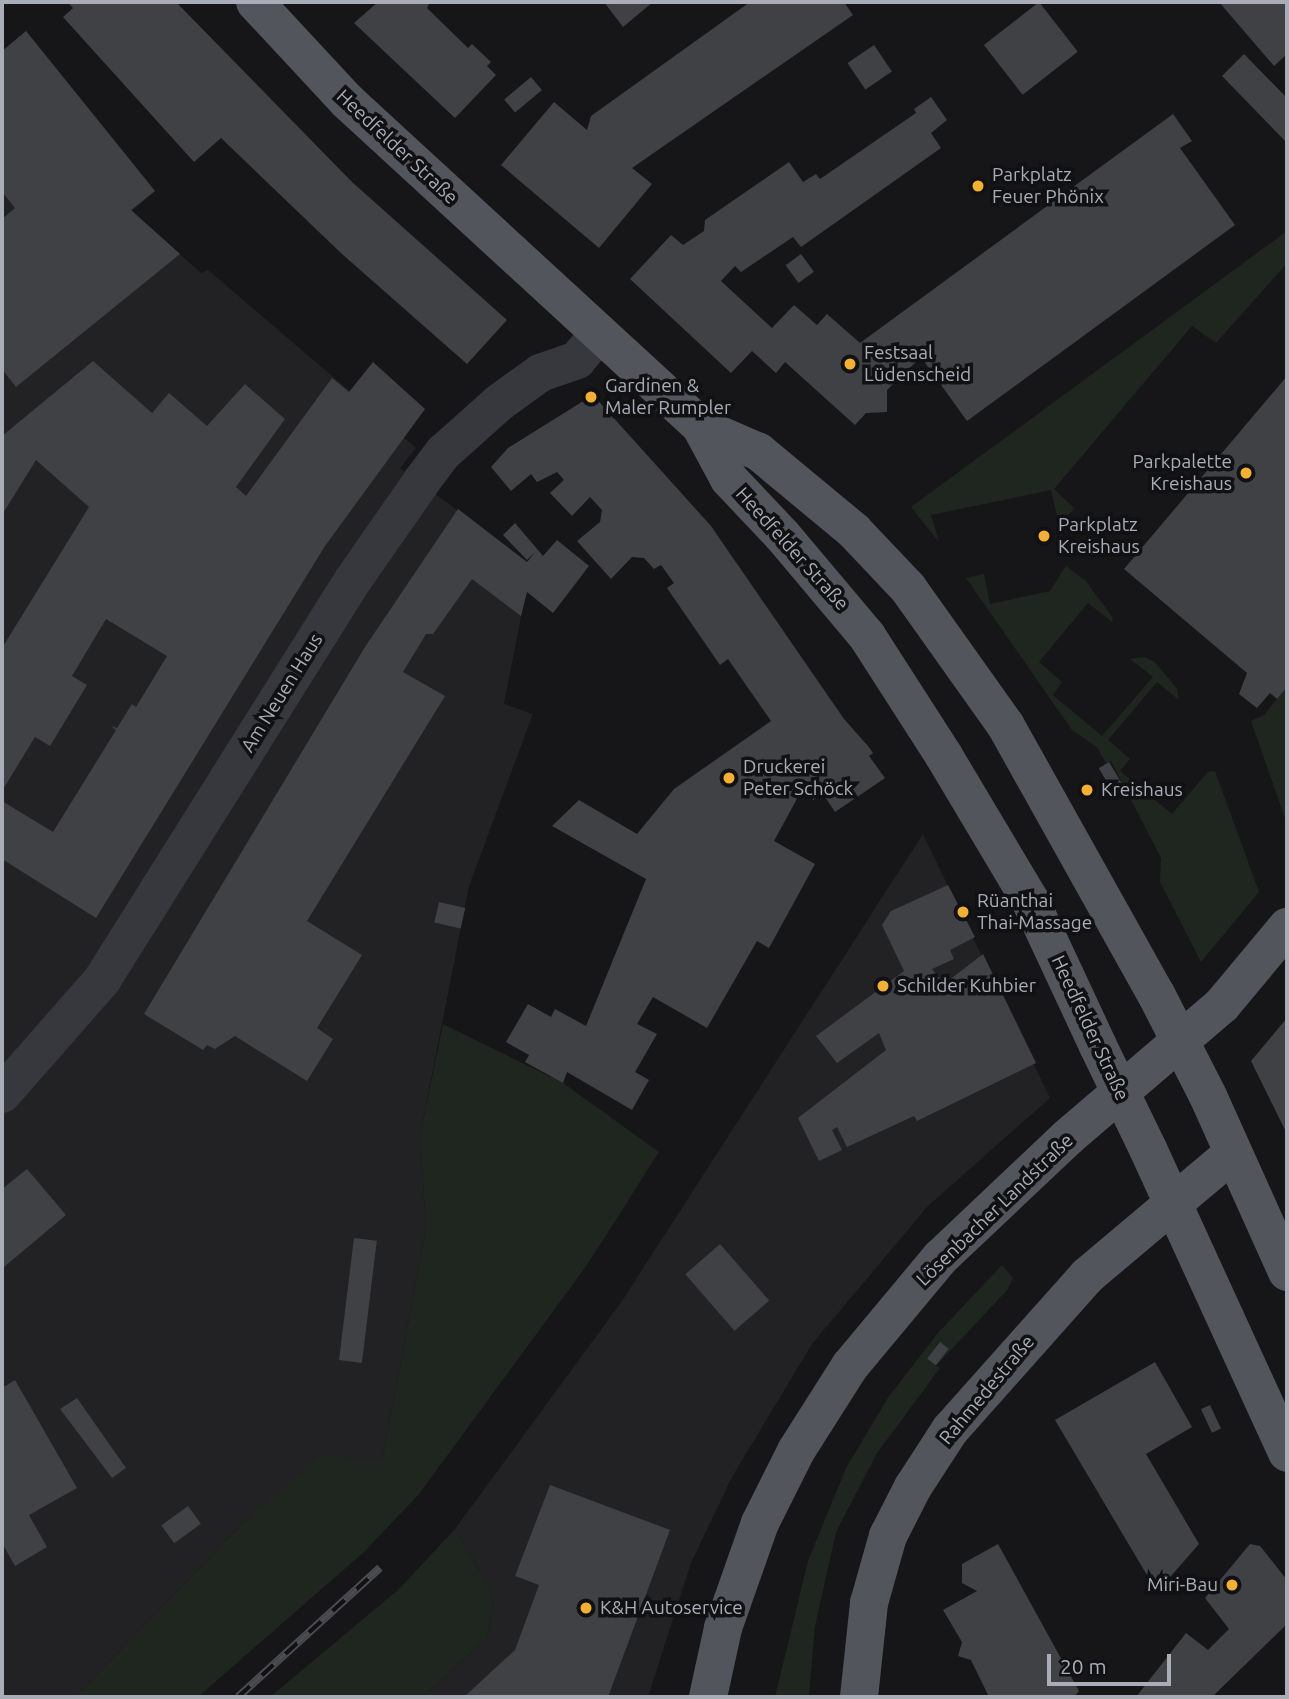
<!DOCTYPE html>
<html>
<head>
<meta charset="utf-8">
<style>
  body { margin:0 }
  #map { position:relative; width:1289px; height:1699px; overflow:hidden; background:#161618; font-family:Ubuntu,sans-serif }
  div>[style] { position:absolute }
  .built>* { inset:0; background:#222225 }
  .green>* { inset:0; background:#1e261f }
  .building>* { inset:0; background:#404145; transform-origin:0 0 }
  .minor>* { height:38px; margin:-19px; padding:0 19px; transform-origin:19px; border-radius:19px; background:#37383d }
  .major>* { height:38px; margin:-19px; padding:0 19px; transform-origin:19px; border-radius:19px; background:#53555c }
  .rail>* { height:8px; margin-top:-4px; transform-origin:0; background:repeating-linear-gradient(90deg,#111113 0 16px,#4a4c52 0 32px); box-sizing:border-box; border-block:2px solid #4a4c52 }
  .major-bridge>* { height:38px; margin:-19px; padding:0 19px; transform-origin:19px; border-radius:19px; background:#53555c }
  .dots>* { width:19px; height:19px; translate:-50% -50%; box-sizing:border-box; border:4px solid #111113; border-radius:50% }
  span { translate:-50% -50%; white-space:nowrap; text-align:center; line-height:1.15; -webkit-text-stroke:7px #111113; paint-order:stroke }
  .street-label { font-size:19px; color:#a8adb8 }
  .poi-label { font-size:19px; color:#a8adb8 }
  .left { translate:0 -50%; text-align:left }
  .right { translate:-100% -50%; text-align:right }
  .frame { position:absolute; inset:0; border:4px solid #a8adb8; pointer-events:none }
  .scale { position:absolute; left:1047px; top:1654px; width:124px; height:32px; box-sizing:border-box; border:4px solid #a8adb8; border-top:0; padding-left:9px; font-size:21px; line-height:24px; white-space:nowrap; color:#a8adb8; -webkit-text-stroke:5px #111113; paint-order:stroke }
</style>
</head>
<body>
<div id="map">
  <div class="built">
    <div style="clip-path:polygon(26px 31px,155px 191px,132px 211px,201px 273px,208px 270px,416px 448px,400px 468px,531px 565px,504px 704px,533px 714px,469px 886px,420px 1136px,426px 1228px,382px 1462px,245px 1521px,75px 1697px,2px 1697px,2px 52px)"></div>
    <div style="clip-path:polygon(923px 834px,1050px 1098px,928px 1206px,812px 1344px,732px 1477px,691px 1563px,648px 1697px,423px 1697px,487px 1637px,494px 1597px,455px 1529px,622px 1301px)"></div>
  </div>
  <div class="green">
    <div style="clip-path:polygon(1287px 231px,1287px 263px,1216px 343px,1192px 326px,1054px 489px,1074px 508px,1072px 512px,1058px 521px,1051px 490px,931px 515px,939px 542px,911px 507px)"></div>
    <div style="clip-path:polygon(1066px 566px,1086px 581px,1113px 618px,1112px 622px,1088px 603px,1039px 662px,1062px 682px,1053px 695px,1102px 736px,1153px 677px,1130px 659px,1144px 657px,1155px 662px,1177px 689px,1179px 700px,1157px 682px,1108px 740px,1130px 759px,1120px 771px,1172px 814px,1208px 772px,1215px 771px,1259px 892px,1201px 962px,1160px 882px,1161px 858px,1111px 761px,1106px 763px,1097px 747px,1072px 730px,966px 578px,984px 574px,990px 604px,1050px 591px)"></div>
    <div style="clip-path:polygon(1287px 687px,1287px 824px,1251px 721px,1264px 715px)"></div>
    <div style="clip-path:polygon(443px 1024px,563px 1083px,659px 1152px,587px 1265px,419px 1494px,364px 1552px,198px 1697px,75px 1697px,245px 1521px,320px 1455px,382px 1462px,426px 1228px,420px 1136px)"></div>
    <div style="clip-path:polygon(1002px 1265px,1013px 1278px,1008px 1289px,936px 1366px,940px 1368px,877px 1453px,836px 1532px,815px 1626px,809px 1697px,775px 1697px,808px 1561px,846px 1468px,889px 1396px,938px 1333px)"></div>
    <div style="clip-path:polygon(455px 1529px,494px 1597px,487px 1637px,423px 1697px,270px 1697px,399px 1589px)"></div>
  </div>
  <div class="building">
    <div style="clip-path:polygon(67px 2px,176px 2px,352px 182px,507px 320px,467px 364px,342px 254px,221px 138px,194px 162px,63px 17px,73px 8px)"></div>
    <div style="clip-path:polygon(378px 2px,430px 2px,427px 8px,468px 48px,472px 44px,491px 62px,487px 66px,496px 75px,455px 118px,354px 23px)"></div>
    <div style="clip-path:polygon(604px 2px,653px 2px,623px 27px)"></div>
    <div style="clip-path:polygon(750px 2px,844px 2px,853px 15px,632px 168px,652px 184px,599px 248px,501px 165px,554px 102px,587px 130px,591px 116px)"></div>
    <div style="left:1039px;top:2px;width:63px;height:70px;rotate:52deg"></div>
    <div style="clip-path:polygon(1219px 2px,1287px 2px,1287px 54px,1274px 66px)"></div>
    <div style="clip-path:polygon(26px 31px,155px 191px,131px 210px,180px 254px,16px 387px,2px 369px,2px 219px,15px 208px,2px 192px,2px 51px)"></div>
    <div style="left:874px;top:45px;width:32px;height:32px;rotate:56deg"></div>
    <div style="clip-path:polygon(1244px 54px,1287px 98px,1287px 143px,1222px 76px)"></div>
    <div style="left:531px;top:77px;width:17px;height:35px;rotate:50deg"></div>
    <div style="clip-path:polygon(931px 97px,947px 120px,931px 133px,941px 148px,801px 247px,793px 237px,741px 272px,735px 266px,721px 281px,772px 328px,794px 305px,817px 325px,827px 314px,860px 343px,1173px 114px,1192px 141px,1180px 148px,1235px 225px,967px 421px,921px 357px,887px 390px,887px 412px,866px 413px,855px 425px,785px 362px,776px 373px,752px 351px,731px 373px,630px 279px,671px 235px,683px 245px,704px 231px,705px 220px,789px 162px,803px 182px,816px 174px,820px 179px,916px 113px,914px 109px)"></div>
    <div style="left:801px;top:254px;width:22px;height:19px;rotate:54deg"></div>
    <div style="clip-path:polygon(93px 361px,152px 413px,169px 393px,207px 426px,245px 384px,285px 419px,236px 487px,246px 496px,332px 378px,349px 392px,373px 362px,425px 409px,325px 546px,96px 918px,2px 859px,2px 801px,53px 832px,116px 730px,111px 726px,117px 728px,132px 704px,136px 707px,167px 656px,106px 619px,72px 676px,87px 685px,50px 746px,35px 737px,2px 791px,2px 648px,89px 507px,36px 460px,2px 515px,2px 436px)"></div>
    <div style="clip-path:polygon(1287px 376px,1287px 687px,1277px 699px,1270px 693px,1257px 708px,1239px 694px,1247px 673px,1124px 569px)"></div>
    <div style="clip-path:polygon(593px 395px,711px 526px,844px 719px,868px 746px,873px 753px,869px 756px,885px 778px,835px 812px,823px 794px,813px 800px,807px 790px,799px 795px,774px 841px,815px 864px,769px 948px,757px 941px,707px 1028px,653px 997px,637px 1024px,657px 1034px,635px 1072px,649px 1080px,632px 1110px,567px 1072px,563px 1083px,525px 1062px,529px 1055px,506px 1042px,528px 1004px,551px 1017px,555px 1009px,586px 1026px,646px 879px,552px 826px,579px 800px,637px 834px,674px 789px,771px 721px,728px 659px,720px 665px,667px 588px,674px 583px,661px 565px,654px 569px,644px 558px,632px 557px,611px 579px,577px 541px,600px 522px,602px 510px,590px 497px,572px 516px,550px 493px,564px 480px,557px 472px,537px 482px,531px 474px,511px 491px,491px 467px,508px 448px)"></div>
    <div style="clip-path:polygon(458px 509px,527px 562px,535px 552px,527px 560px,503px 535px,515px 523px,543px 556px,557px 540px,589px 566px,553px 613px,527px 592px,521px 616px,472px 579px,433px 634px,426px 634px,403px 672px,445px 696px,307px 921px,362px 955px,317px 1028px,333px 1039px,307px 1081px,235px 1036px,215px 1049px,207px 1045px,203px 1050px,144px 1014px,365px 647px)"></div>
    <div style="left:1109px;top:762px;width:26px;height:12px;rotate:59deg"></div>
    <div style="clip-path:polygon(948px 885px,975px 937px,950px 950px,954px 959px,932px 969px,944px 984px,983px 954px,1036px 1063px,917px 1121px,914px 1116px,847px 1147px,837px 1127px,832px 1130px,842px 1150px,819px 1161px,798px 1118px,886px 1050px,879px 1033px,837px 1063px,816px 1036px,904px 971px,882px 925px,891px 911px)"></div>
    <div style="left:439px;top:902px;width:27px;height:21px;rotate:13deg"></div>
    <div style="clip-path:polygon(1287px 1018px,1287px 1134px,1251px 1061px)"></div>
    <div style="clip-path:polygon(27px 1169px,66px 1215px,4px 1267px,2px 1189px)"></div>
    <div style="left:354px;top:1238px;width:23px;height:123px;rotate:7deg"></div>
    <div style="left:720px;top:1244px;width:75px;height:46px;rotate:49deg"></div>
    <div style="left:940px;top:1342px;width:11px;height:21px;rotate:38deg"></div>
    <div style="clip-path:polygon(1155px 1362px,1192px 1427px,1146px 1454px,1199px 1544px,1157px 1592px,1055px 1420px)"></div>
    <div style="clip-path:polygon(15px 1380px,77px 1488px,29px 1515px,47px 1547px,15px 1566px,2px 1543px,2px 1388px)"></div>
    <div style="clip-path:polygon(77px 1398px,126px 1468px,112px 1478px,60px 1409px)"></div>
    <div style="left:1210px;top:1405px;width:26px;height:10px;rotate:65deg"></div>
    <div style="clip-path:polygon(550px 1485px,670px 1530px,608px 1697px,464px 1697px,515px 1650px,539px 1585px,515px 1576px)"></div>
    <div style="left:188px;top:1506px;width:22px;height:33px;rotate:54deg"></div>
    <div style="clip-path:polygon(998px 1544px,1079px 1691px,1074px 1697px,989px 1697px,971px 1660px,958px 1656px,962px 1642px,943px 1610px,977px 1591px,962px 1583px,962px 1564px)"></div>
    <div style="clip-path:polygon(1250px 1544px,1260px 1546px,1287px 1580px,1287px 1624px,1212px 1697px,1136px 1697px,1186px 1633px,1208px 1650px,1229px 1629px,1205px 1598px)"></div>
  </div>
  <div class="minor">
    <div style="left:2px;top:1094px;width:152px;rotate:-48.7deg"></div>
    <div style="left:102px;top:980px;width:472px;rotate:-57.9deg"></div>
    <div style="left:353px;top:580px;width:119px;rotate:-55.2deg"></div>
    <div style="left:421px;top:482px;width:38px;rotate:-53deg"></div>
    <div style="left:444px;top:452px;width:75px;rotate:-41.8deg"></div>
    <div style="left:500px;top:402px;width:49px;rotate:-35.9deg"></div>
    <div style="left:540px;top:373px;width:39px;rotate:-19deg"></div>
    <div style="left:577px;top:360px;width:35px;rotate:-50deg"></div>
  </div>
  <div class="major">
    <div style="left:255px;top:2px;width:135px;rotate:47.1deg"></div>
    <div style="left:347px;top:101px;width:481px;rotate:42.6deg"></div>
    <div style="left:701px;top:427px;width:59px;rotate:61.7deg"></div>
    <div style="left:729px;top:479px;width:77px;rotate:46.6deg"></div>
    <div style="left:782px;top:535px;width:132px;rotate:49.9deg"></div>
    <div style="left:867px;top:636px;width:143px;rotate:57.3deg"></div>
    <div style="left:944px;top:756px;width:168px;rotate:59.2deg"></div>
    <div style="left:1030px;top:900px;width:161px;rotate:65deg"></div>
    <div style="left:701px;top:427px;width:63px;rotate:23.3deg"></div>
    <div style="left:759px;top:452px;width:124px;rotate:39.7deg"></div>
    <div style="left:854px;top:531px;width:79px;rotate:46.5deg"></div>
    <div style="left:908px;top:588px;width:169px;rotate:54.6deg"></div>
    <div style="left:1006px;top:726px;width:307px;rotate:60.8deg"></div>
    <div style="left:1208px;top:1096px;width:193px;rotate:65.8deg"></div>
    <div style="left:1148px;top:1149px;width:334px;rotate:65.4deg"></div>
    <div style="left:708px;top:1697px;width:71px;rotate:-77.7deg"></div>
    <div style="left:723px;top:1628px;width:111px;rotate:-70.6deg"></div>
    <div style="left:760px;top:1523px;width:80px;rotate:-63.4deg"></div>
    <div style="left:796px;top:1451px;width:101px;rotate:-57.6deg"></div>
    <div style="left:850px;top:1366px;width:141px;rotate:-50.2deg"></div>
    <div style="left:940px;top:1258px;width:176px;rotate:-43.4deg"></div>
    <div style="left:1068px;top:1137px;width:203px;rotate:-40.6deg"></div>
    <div style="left:1222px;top:1005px;width:102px;rotate:-50.2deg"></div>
    <div style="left:859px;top:1697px;width:95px;rotate:-83.9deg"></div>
    <div style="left:869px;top:1603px;width:70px;rotate:-74.2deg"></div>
    <div style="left:888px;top:1536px;width:55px;rotate:-63deg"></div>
    <div style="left:913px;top:1487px;width:68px;rotate:-57deg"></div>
    <div style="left:950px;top:1430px;width:206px;rotate:-48.3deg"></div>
    <div style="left:1087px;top:1276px;width:189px;rotate:-40.1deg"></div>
  </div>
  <div class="rail">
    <div style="left:238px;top:1697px;width:192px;rotate:-42.3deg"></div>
  </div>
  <div class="major-bridge">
    <div style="left:1156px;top:994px;width:114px;rotate:63deg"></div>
    <div style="left:1098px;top:1046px;width:114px;rotate:64.1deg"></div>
  </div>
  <div class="dots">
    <div style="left:978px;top:186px;background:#f2b134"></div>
    <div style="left:850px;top:364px;background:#f2b134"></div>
    <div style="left:591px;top:397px;background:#f2b134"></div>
    <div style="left:1246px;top:473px;background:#f2b134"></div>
    <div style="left:1044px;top:536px;background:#f2b134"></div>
    <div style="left:729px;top:778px;background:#f2b134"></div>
    <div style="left:1087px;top:790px;background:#f2b134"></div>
    <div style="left:963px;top:912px;background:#f2b134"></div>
    <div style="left:883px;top:986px;background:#f2b134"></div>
    <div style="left:1232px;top:1585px;background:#f2b134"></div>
    <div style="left:586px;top:1608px;background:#f2b134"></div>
  </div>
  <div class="street-label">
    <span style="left:397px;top:147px;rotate:43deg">Heedfelder Straße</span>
    <span style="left:792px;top:549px;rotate:48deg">Heedfelder Straße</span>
    <span style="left:282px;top:693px;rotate:-58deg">Am Neuen Haus</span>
    <span style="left:1090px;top:1028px;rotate:65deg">Heedfelder Straße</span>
    <span style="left:995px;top:1210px;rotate:-44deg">Lösenbacher Landstraße</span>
    <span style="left:987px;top:1390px;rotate:-50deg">Rahmedestraße</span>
  </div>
  <div class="poi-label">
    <span class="left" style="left:992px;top:186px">Parkplatz<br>Feuer Phönix</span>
    <span class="left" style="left:864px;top:364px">Festsaal<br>Lüdenscheid</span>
    <span class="left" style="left:605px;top:397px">Gardinen &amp;<br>Maler Rumpler</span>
    <span class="right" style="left:1232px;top:473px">Parkpalette<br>Kreishaus</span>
    <span class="left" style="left:1058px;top:536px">Parkplatz<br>Kreishaus</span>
    <span class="left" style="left:743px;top:778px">Druckerei<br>Peter Schöck</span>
    <span class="left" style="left:1101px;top:790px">Kreishaus</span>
    <span class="left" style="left:977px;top:912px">Rüanthai<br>Thai-Massage</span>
    <span class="left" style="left:897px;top:986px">Schilder Kuhbier</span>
    <span class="right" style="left:1218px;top:1585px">Miri-Bau</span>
    <span class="left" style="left:600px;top:1608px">K&amp;H Autoservice</span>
  </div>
  <div class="frame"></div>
  <div class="scale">20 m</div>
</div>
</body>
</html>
